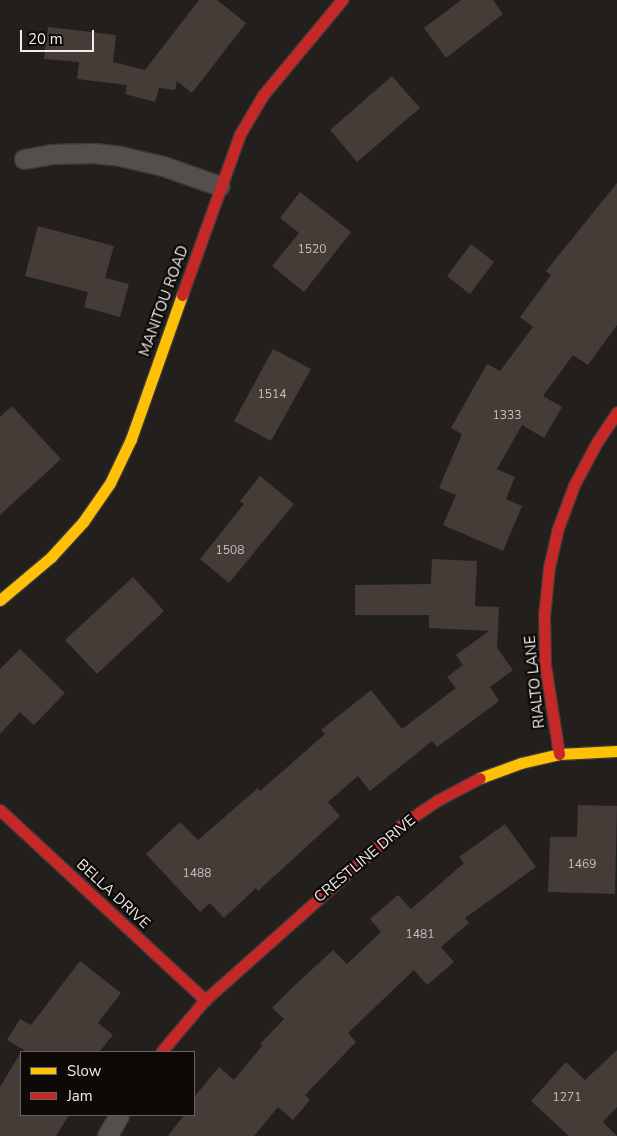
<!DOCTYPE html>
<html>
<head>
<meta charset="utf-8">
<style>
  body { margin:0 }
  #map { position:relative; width:617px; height:1136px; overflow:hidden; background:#231f1d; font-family:"Nunito Sans",sans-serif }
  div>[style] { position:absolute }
  .building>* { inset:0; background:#453b37 }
  .roads { filter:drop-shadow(1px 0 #3d3a39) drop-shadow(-1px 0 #3d3a39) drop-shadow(0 1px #3d3a39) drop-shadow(0 -1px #3d3a39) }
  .street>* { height:19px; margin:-9.5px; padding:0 9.5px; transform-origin:9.5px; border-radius:9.5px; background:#524f4d }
  .slow>* { height:11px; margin:-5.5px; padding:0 5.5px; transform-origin:5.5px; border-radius:5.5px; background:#ffc107 }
  .jam>* { height:11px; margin:-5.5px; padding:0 5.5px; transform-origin:5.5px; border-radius:5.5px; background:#c62828 }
  span { translate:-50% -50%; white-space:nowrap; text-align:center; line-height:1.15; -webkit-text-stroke:4.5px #0c0907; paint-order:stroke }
  .number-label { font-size:12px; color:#c6c0bd }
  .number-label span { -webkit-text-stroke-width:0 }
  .street-label { font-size:15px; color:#f1ecea }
  .legend { position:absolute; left:20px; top:1051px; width:175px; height:65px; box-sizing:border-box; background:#0c0907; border:1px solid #686462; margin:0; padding:6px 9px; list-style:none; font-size:15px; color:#f1ecea }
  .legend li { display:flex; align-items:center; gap:10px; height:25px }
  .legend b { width:25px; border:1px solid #686462 }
  .scale { position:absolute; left:20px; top:30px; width:74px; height:22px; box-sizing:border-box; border:2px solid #f1ecea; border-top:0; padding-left:6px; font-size:15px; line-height:18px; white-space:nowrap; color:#f1ecea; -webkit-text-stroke:4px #0c0907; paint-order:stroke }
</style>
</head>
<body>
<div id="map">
  <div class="building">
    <i style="clip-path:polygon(199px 0,217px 0,246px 23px,192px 93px,177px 81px,175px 90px,159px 88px,155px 102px,125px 94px,127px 85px,77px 79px,79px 62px,44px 59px,48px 27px,116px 35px,113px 62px,145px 70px)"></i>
    <i style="clip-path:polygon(461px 0,493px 0,503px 14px,446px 58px,424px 28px)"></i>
    <i style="clip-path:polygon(392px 76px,420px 108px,357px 162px,330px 130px)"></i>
    <i style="clip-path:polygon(617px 183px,617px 325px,588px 365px,573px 355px,543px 396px,562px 407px,544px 438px,522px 425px,497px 469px,515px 477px,506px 499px,522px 506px,503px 551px,443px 525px,456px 495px,439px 488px,462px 434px,451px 428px,487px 364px,500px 371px,533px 327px,520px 317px,551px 275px,546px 271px)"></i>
    <i style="clip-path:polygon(300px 192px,351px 232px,304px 292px,272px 266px,299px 233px,280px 218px)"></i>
    <i style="clip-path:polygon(38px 226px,114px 246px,105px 278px,129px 284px,120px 317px,84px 307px,88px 292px,25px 276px)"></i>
    <i style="clip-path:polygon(471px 244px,494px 262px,470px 294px,447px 276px)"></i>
    <i style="clip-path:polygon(273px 349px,311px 369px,271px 441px,234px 421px)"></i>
    <i style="clip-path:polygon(12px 406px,61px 459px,0 515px,0 417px)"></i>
    <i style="clip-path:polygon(260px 476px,294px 504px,229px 583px,200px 559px,244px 504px,240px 501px)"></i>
    <i style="clip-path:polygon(432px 559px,477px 561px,475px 606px,499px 607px,497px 648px,513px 670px,490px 687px,499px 701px,437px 747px,432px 741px,370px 791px,358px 776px,328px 802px,340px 816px,258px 891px,256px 888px,224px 918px,210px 903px,200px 912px,146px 854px,180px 822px,198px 840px,258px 788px,260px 791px,325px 734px,321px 730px,371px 690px,402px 729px,456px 688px,447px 677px,463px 665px,456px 655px,489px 631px,429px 628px,429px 615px,355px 615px,355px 585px,431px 584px)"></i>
    <i style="clip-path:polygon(133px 577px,164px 611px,97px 674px,65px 640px)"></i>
    <i style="clip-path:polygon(20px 649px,65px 693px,34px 725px,20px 712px,0 734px,0 669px)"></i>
    <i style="clip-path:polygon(578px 805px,617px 806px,615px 894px,548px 892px,550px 837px,577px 837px)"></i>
    <i style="clip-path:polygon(505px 824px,536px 867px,465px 918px,469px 923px,441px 947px,454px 962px,427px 985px,414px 970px,348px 1033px,356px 1042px,305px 1095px,310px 1100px,293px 1120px,278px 1107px,254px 1136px,168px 1136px,184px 1115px,194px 1115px,194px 1097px,219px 1067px,234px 1080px,262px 1046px,260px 1044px,284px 1019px,272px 1008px,296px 984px,333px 950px,347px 964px,381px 932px,370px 919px,398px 895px,411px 909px,464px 863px,459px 857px)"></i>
    <i style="clip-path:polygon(80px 961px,121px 993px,98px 1023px,113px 1035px,99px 1052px,27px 1052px,7px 1040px,20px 1019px,31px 1025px)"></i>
    <i style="clip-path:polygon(617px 1050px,617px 1107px,603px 1122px,617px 1136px,569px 1136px,531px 1101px,566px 1062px,585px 1080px)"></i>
    <i style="clip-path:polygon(21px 1052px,21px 1115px,69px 1115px,56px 1136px,0 1136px,0 1087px)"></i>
  </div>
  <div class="roads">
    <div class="street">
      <i style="left:24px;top:159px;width:27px;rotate:-10deg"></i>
      <i style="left:51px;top:154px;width:42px;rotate:-1.4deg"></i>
      <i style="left:93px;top:153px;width:27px;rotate:6deg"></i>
      <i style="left:120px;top:156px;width:44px;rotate:13.1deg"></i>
      <i style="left:163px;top:166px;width:60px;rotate:19.3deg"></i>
      <i style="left:107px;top:1136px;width:24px;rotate:-60deg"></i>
    </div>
    <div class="slow">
      <i style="left:0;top:600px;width:67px;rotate:-40.1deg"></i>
      <i style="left:51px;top:557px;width:47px;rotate:-47.6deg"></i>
      <i style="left:83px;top:522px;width:47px;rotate:-55.3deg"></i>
      <i style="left:110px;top:483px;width:49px;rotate:-64.5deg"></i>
      <i style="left:131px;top:439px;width:153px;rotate:-70.5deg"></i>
      <i style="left:480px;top:778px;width:44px;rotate:-20.1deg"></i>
      <i style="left:521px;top:763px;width:39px;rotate:-13deg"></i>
      <i style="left:559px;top:754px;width:58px;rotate:-3deg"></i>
    </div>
    <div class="jam">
      <i style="left:182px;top:295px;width:171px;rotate:-70.2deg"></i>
      <i style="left:240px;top:134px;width:45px;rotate:-59.5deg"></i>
      <i style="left:263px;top:95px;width:124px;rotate:-50.3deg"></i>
      <i style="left:559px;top:754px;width:90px;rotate:-98.9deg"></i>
      <i style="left:545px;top:665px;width:49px;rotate:-91.2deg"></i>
      <i style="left:544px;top:616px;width:49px;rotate:-84.2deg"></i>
      <i style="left:549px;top:567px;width:37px;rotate:-77deg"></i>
      <i style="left:557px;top:531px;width:49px;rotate:-69.7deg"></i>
      <i style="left:574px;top:485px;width:49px;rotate:-61.9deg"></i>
      <i style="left:597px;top:442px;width:36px;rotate:-56deg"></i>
      <i style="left:0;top:810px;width:280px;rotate:42.8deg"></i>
      <i style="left:161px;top:1052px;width:68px;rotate:-49.8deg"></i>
      <i style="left:205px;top:1000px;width:266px;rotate:-41.7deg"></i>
      <i style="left:404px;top:823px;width:41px;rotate:-34.1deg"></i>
      <i style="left:438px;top:800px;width:47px;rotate:-27.6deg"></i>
    </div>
  </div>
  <div class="number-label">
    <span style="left:312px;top:250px">1520</span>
    <span style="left:272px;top:395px">1514</span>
    <span style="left:507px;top:416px">1333</span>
    <span style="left:230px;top:551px">1508</span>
    <span style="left:582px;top:865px">1469</span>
    <span style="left:197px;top:874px">1488</span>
    <span style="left:420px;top:935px">1481</span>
    <span style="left:567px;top:1098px">1271</span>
  </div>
  <div class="street-label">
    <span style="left:164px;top:301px;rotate:-70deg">MANITOU ROAD</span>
    <span style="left:535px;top:682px;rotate:-96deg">RIALTO LANE</span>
    <span style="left:365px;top:859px;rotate:-40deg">CRESTLINE DRIVE</span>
    <span style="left:113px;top:894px;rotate:43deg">BELLA DRIVE</span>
  </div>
  <ul class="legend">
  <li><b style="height:6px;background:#ffc107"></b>Slow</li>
  <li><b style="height:6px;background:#c62828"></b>Jam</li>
  </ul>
  <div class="scale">20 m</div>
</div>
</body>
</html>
